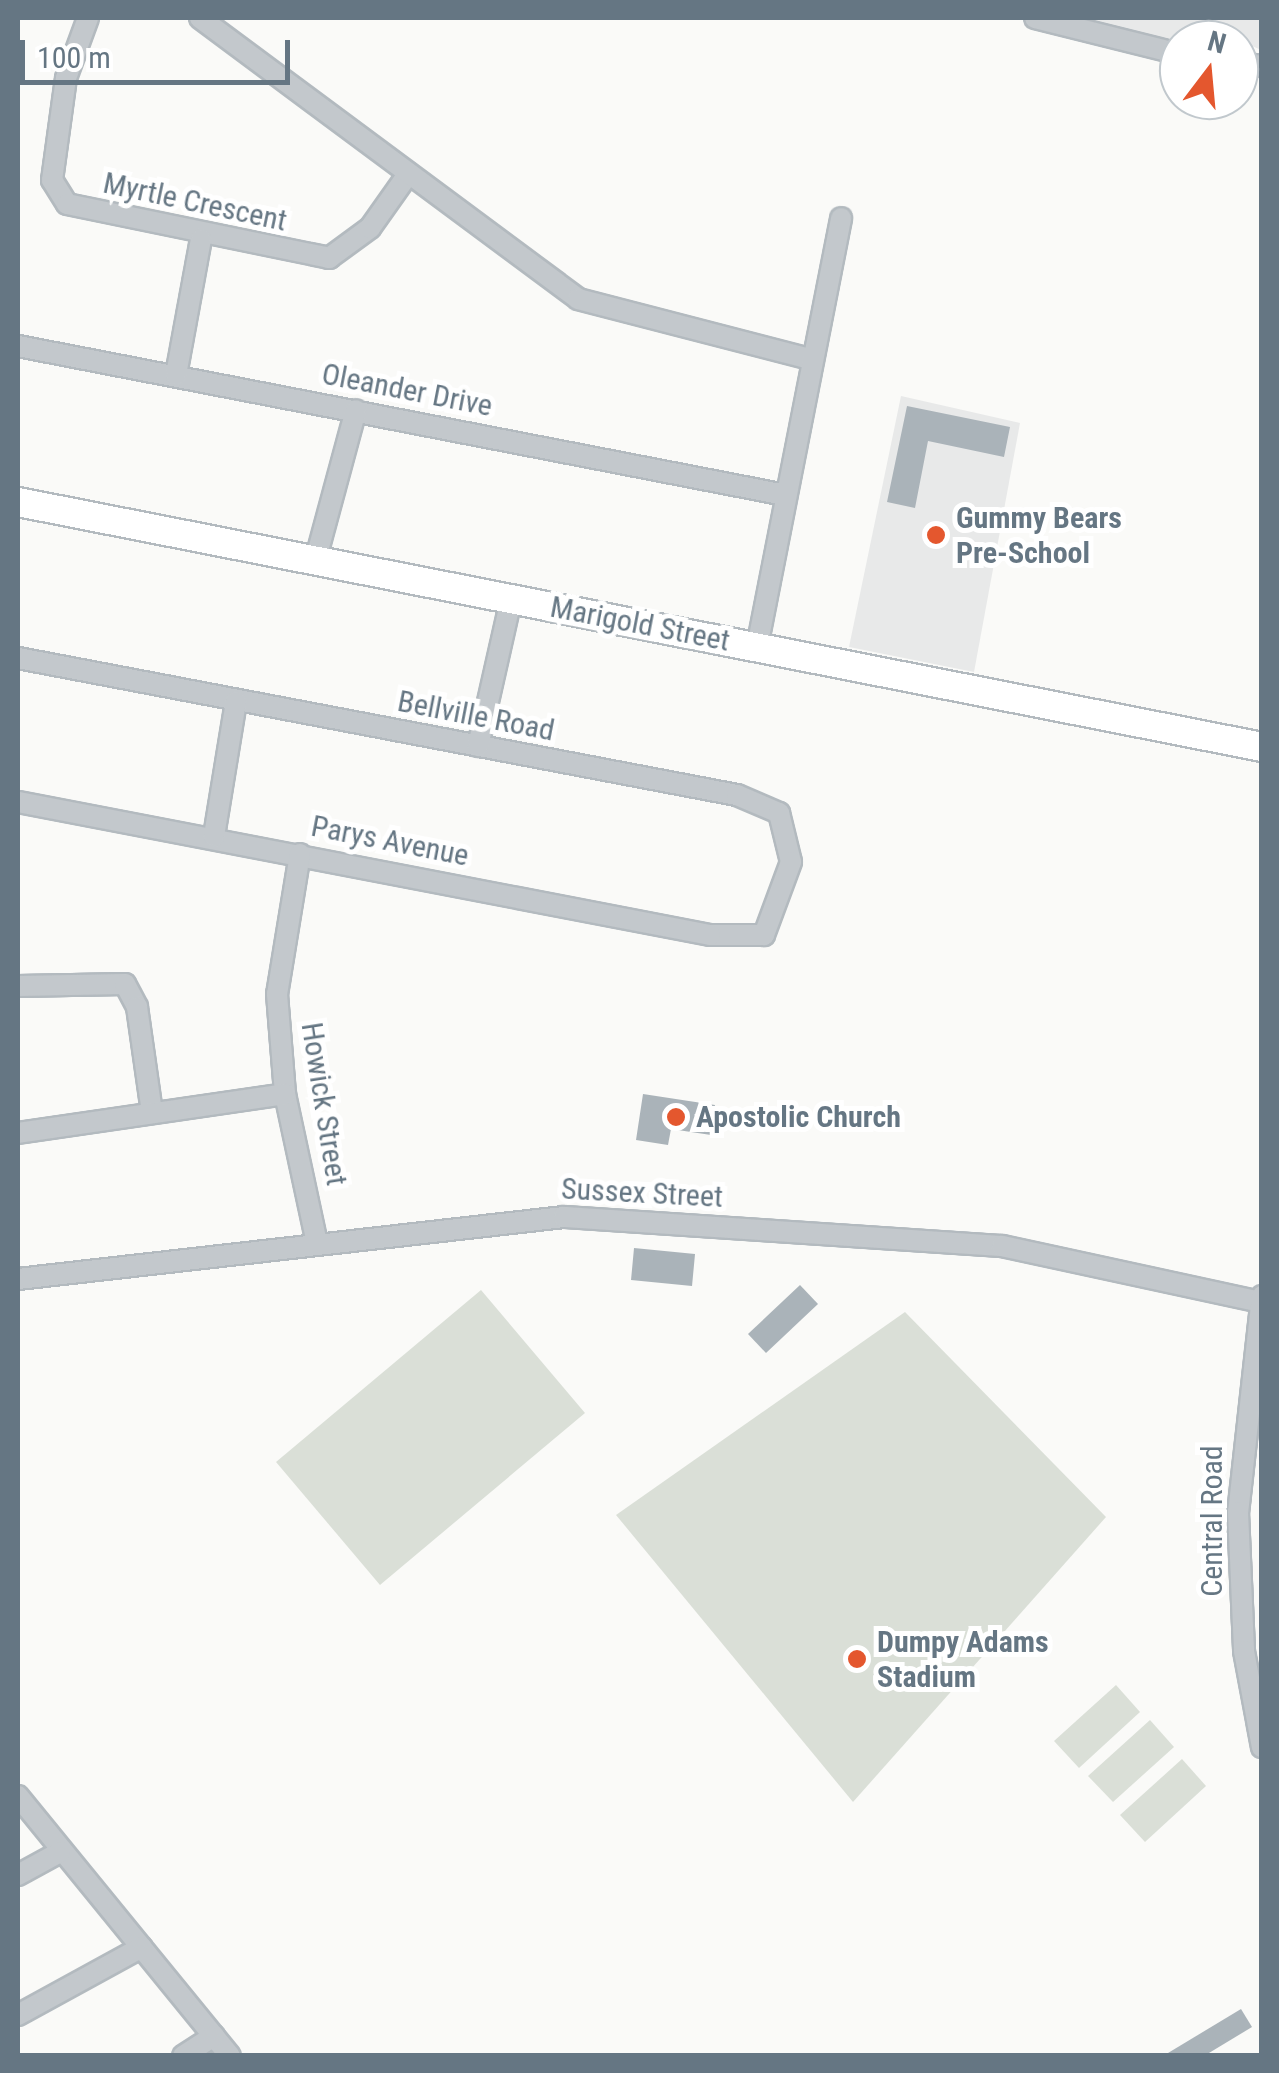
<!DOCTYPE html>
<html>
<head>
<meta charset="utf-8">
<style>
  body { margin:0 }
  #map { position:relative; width:1279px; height:2073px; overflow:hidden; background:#fafaf8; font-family:"Roboto Condensed",sans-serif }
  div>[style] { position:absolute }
  .built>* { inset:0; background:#e8e9e9 }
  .green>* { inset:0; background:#dadfd7 }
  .building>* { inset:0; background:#aab3b9 }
  .roads { filter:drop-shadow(2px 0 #b3babf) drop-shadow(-2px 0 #b3babf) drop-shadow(0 2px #b3babf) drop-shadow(0 -2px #b3babf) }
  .street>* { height:20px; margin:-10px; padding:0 10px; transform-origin:10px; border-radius:10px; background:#c3c8cc }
  .secondary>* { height:28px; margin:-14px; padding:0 14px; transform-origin:14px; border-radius:14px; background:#fff }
  .dots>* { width:28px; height:28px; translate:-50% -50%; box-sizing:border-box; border:5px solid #fff; border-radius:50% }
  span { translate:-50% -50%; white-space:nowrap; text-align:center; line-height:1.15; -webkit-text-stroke:10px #fff; paint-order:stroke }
  .street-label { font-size:30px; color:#657683 }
  .poi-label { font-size:30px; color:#657683; font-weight:700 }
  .left { translate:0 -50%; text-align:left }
  .frame { position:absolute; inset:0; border:20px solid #657683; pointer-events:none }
  .north { position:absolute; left:1159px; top:20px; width:100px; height:100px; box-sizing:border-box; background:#fff; border:2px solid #c1c8cd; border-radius:50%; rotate:16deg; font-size:28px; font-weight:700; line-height:40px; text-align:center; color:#657683 }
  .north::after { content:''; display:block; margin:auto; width:35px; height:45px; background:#e4572e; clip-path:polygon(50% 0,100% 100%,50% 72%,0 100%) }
  .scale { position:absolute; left:20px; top:40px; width:270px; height:45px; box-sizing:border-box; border:5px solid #657683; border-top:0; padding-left:12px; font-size:30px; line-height:35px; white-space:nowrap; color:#657683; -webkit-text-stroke:8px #fff; paint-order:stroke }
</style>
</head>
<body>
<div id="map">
  <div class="built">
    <i style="clip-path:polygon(1052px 18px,1261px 18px,1261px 50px,1239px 40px,1179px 40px)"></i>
    <i style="clip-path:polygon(901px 396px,1020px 423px,974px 672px,849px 647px)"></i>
  </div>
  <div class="green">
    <i style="clip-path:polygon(481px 1290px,585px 1413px,380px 1585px,276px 1462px)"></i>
    <i style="clip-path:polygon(905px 1312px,1106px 1517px,853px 1802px,616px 1515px)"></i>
    <i style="clip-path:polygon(1116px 1685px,1140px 1712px,1079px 1768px,1054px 1741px)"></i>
    <i style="clip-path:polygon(1150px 1720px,1174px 1747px,1113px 1802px,1088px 1776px)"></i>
    <i style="clip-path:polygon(1182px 1759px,1206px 1786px,1145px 1842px,1120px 1815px)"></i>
  </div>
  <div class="building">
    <i style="clip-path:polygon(907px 406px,1010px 427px,1004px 457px,928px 441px,915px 508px,887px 502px)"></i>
    <i style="clip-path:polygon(643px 1094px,715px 1105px,711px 1135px,671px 1129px,668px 1145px,636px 1140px)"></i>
    <i style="clip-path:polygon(634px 1248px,695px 1254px,692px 1286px,631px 1280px)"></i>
    <i style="clip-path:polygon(800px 1285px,818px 1304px,766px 1353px,748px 1334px)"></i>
    <i style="clip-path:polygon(1241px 2009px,1252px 2027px,1204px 2056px,1163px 2056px)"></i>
  </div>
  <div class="roads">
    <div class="street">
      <i style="left:88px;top:18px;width:64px;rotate:110.1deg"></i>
      <i style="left:66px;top:78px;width:103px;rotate:97.8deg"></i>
      <i style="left:52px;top:180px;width:28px;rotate:58deg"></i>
      <i style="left:67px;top:204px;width:268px;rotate:11.6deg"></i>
      <i style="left:329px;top:258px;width:51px;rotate:-36.2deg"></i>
      <i style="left:370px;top:228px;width:67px;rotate:-54.7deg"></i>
      <i style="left:200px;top:18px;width:471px;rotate:36.6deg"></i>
      <i style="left:578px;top:299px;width:240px;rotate:14.5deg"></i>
      <i style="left:1035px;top:18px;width:148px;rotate:14deg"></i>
      <i style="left:1239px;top:63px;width:23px;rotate:7deg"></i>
      <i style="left:18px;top:346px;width:781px;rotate:10.99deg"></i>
      <i style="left:176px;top:375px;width:138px;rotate:-79.6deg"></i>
      <i style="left:316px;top:558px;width:153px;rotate:-74.9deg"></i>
      <i style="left:757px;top:647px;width:437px;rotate:-78.9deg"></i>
      <i style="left:18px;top:658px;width:732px;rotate:10.79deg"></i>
      <i style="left:737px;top:795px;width:46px;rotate:23.2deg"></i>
      <i style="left:779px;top:813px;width:50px;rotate:76.2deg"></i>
      <i style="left:791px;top:862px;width:78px;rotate:110.3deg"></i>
      <i style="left:764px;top:935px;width:54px;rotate:180deg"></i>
      <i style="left:710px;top:935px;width:705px;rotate:-169.12deg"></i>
      <i style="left:478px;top:746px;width:151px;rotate:-77.3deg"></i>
      <i style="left:214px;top:836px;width:136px;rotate:-80.7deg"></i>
      <i style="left:300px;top:854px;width:142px;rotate:99.3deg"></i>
      <i style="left:277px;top:994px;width:100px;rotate:85.4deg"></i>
      <i style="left:285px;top:1094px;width:152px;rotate:77.9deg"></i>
      <i style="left:18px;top:986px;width:107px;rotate:-1.1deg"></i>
      <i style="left:125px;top:984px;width:26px;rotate:62deg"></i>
      <i style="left:137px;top:1007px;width:107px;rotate:81.9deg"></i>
      <i style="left:18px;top:1133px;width:270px;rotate:-8.3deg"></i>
      <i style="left:18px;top:1279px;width:550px;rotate:-6.48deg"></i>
      <i style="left:564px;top:1217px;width:439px;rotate:3.8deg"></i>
      <i style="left:1002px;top:1246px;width:264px;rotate:12.2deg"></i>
      <i style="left:1262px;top:1296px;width:217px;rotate:96.3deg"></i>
      <i style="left:1238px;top:1512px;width:139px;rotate:87.5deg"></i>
      <i style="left:1244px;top:1651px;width:98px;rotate:79.4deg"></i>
      <i style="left:18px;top:1796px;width:335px;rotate:50.8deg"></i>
      <i style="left:18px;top:1875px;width:48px;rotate:-28.7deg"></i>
      <i style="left:18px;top:2015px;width:141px;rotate:-28.7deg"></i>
      <i style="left:183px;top:2056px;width:37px;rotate:-33deg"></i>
    </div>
    <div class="secondary">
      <i style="left:18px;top:502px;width:1268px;rotate:11.14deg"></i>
    </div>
  </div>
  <div class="dots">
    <i style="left:936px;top:535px;background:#e4572e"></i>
    <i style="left:676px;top:1117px;background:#e4572e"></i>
    <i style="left:857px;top:1659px;background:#e4572e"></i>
  </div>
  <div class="street-label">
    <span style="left:195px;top:202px;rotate:12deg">Myrtle Crescent</span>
    <span style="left:407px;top:390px;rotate:11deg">Oleander Drive</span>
    <span style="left:640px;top:624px;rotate:11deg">Marigold Street</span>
    <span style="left:476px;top:716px;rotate:11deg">Bellville Road</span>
    <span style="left:390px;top:841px;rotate:11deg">Parys Avenue</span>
    <span style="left:324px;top:1104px;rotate:81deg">Howick Street</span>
    <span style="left:642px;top:1193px;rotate:3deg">Sussex Street</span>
    <span style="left:1212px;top:1521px;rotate:-90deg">Central Road</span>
  </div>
  <div class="poi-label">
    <span class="left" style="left:956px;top:535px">Gummy Bears<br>Pre-School</span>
    <span class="left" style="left:696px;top:1117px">Apostolic Church</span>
    <span class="left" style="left:877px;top:1659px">Dumpy Adams<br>Stadium</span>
  </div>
  <div class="frame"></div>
  <div class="north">N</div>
  <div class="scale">100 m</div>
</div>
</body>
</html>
